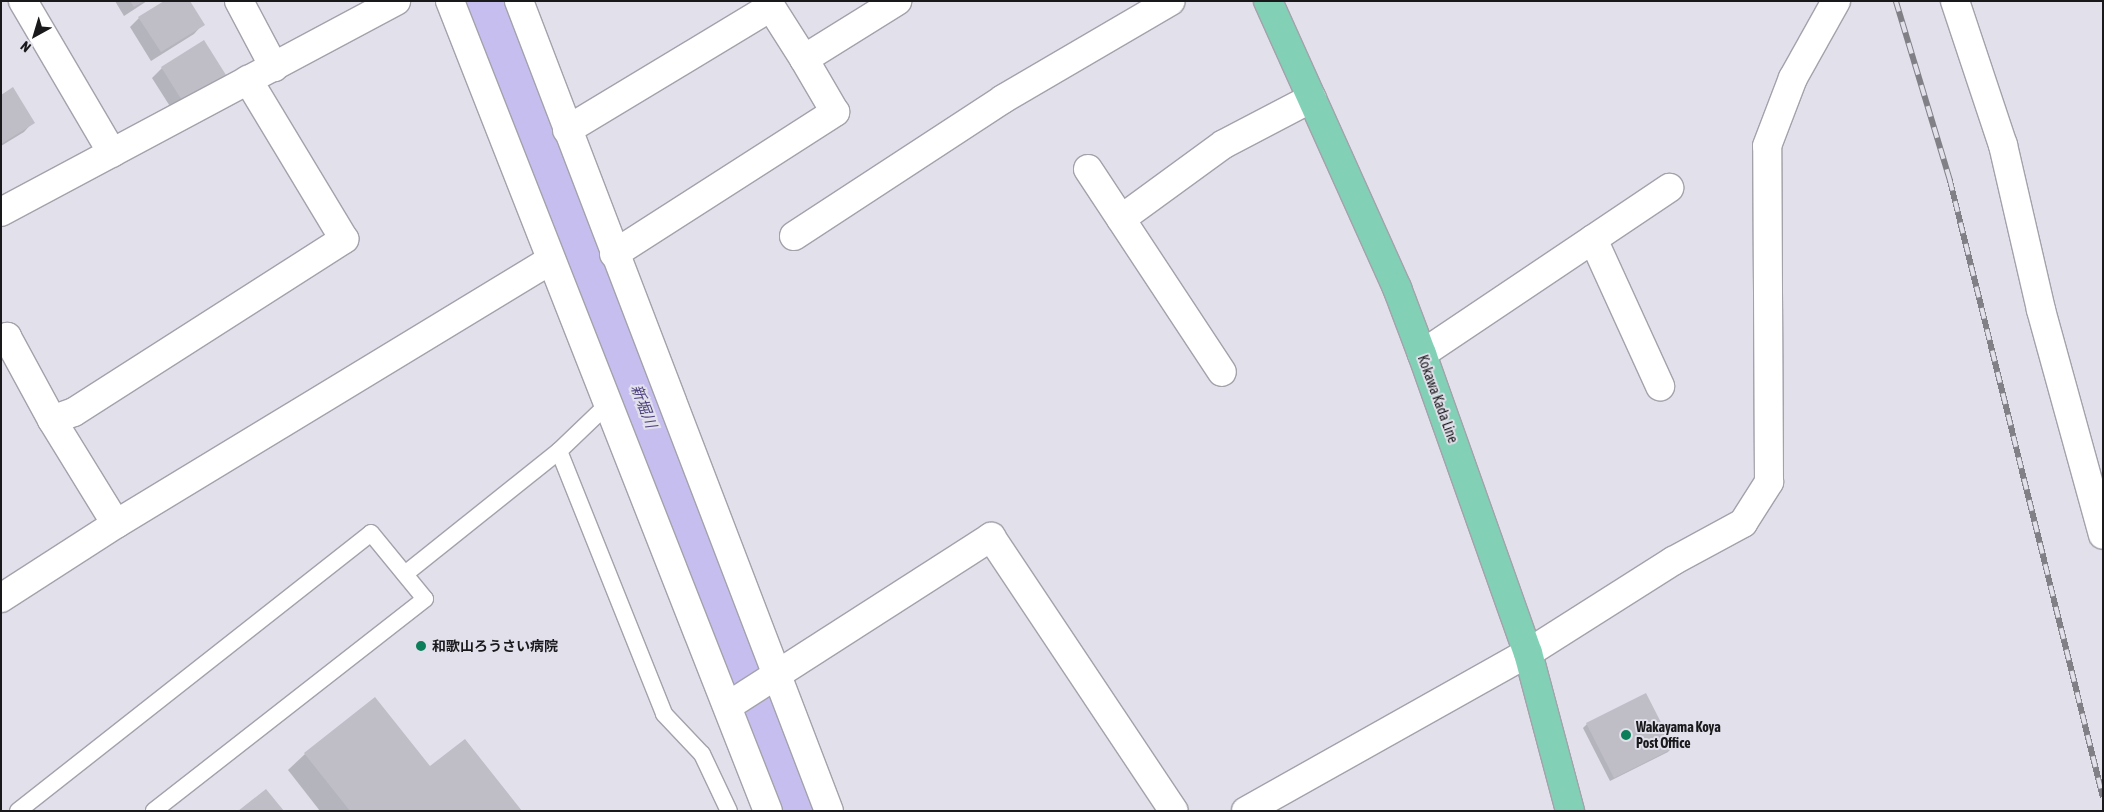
<!DOCTYPE html>
<html>
<head>
<meta charset="utf-8">
<style>
  body { margin:0 }
  #map { position:relative; width:2104px; height:812px; overflow:hidden; background:#e2e1eb; font-family:"Asap Condensed","Noto Sans JP",sans-serif }
  div>[style] { position:absolute }
  .shadow>* { inset:0; background:#0003 }
  .river>* { height:62px; margin:-31px; padding:0 31px; transform-origin:31px; border-radius:31px; background:#c5beef }
  .building>* { inset:0; background:#bfbec7 }
  .roads { filter:drop-shadow(1px 0 #a3a2ab) drop-shadow(-1px 0 #a3a2ab) drop-shadow(0 1px #a3a2ab) drop-shadow(0 -1px #a3a2ab) }
  .lane>* { height:16px; margin:-8px; padding:0 8px; transform-origin:8px; border-radius:8px; background:#fff }
  .street>* { height:28px; margin:-14px; padding:0 14px; transform-origin:14px; border-radius:14px; background:#fff }
  .primary>* { height:28px; margin:-14px; padding:0 14px; transform-origin:14px; border-radius:14px; background:#82d0b5 }
  .rail>* { height:5.5px; margin-top:-2.75px; transform-origin:0; background:repeating-linear-gradient(90deg,#e2e1eb 0 11px,#808086 0 22px); box-sizing:border-box; border-block:1px solid #808086 }
  .dots>* { width:14px; height:14px; translate:-50% -50%; box-sizing:border-box; border:2px solid #e2e1eb; border-radius:50% }
  span { translate:-50% -50%; white-space:nowrap; text-align:center; line-height:1.15; -webkit-text-stroke:4px #e2e1eb; paint-order:stroke }
  .street-label { font-size:14px; color:#19191c }
  .poi-label { font-size:14px; color:#19191c; font-weight:700 }
  .left { translate:0 -50%; text-align:left }
  .water-label { font-size:15px; color:#4f427f; font-style:italic }
  .frame { position:absolute; inset:0; border:2px solid #19191c; pointer-events:none }
  .north { position:absolute; left:10px; top:10px; width:50px; height:50px; -webkit-text-stroke:4px #e2e1eb; paint-order:stroke; rotate:219deg; font-size:14px; font-weight:700; line-height:20px; text-align:center; color:#19191c }
  .north::after { content:''; display:block; margin:auto; width:18px; height:22px; background:#19191c; clip-path:polygon(50% 0,100% 100%,50% 72%,0 100%) }
</style>
</head>
<body>
<div id="map">
  <div class="shadow">
    <i style="clip-path:polygon(115px 1px,147px 1px,124px 16px)"></i>
    <i style="clip-path:polygon(139px 18px,203px 24px,194px 34px,151px 61px,130px 27px)"></i>
    <i style="clip-path:polygon(204px 42px,225px 75px,216px 84px,173px 111px,152px 78px,162px 68px)"></i>
    <i style="clip-path:polygon(1px 96px,33px 122px,24px 132px,1px 146px)"></i>
    <i style="clip-path:polygon(1587px 724px,1672px 747px,1668px 752px,1610px 781px,1583px 728px)"></i>
    <i style="clip-path:polygon(305px 754px,430px 768px,520px 811px,320px 811px,288px 770px)"></i>
  </div>
  <div class="river">
    <i style="left:487px;top:1px;width:869px;rotate:68.75deg"></i>
  </div>
  <div class="building">
    <i style="clip-path:polygon(130px 1px,144px 1px,134px 7px)"></i>
    <i style="clip-path:polygon(164px 1px,190px 1px,205px 25px,161px 52px,138px 17px)"></i>
    <i style="clip-path:polygon(204px 40px,226px 75px,183px 102px,161px 67px)"></i>
    <i style="clip-path:polygon(13px 87px,35px 123px,1px 144px,1px 95px)"></i>
    <i style="clip-path:polygon(1646px 693px,1674px 748px,1614px 778px,1586px 723px)"></i>
    <i style="clip-path:polygon(375px 697px,430px 766px,465px 739px,522px 811px,350px 811px,304px 753px)"></i>
    <i style="clip-path:polygon(266px 789px,284px 811px,238px 811px)"></i>
  </div>
  <div class="roads">
    <div class="lane">
      <i style="left:608px;top:404px;width:68px;rotate:136.2deg"></i>
      <i style="left:559px;top:451px;width:283px;rotate:68.2deg"></i>
      <i style="left:664px;top:714px;width:55px;rotate:46.5deg"></i>
      <i style="left:702px;top:754px;width:63px;rotate:64.7deg"></i>
      <i style="left:405px;top:574px;width:197px;rotate:-38.6deg"></i>
      <i style="left:18px;top:811px;width:449px;rotate:-38.2deg"></i>
      <i style="left:371px;top:533px;width:85px;rotate:50.7deg"></i>
      <i style="left:425px;top:599px;width:344px;rotate:142deg"></i>
    </div>
    <div class="street">
      <i style="left:23px;top:1px;width:176px;rotate:59.6deg"></i>
      <i style="left:239px;top:1px;width:75px;rotate:62.1deg"></i>
      <i style="left:450px;top:1px;width:870px;rotate:68.57deg"></i>
      <i style="left:519px;top:1px;width:867px;rotate:69.06deg"></i>
      <i style="left:1955px;top:1px;width:152px;rotate:71.6deg"></i>
      <i style="left:2003px;top:145px;width:169px;rotate:77deg"></i>
      <i style="left:2041px;top:310px;width:233px;rotate:74.6deg"></i>
      <i style="left:567px;top:130px;width:238px;rotate:-31.1deg"></i>
      <i style="left:771px;top:7px;width:62px;rotate:57.6deg"></i>
      <i style="left:1088px;top:169px;width:243px;rotate:56.6deg"></i>
      <i style="left:1px;top:212px;width:448px;rotate:-28.1deg"></i>
      <i style="left:1121px;top:219px;width:127px;rotate:-36.1deg"></i>
      <i style="left:1224px;top:144px;width:99px;rotate:-27.6deg"></i>
      <i style="left:794px;top:236px;width:250px;rotate:-33.2deg"></i>
      <i style="left:1003px;top:99px;width:194px;rotate:-30.3deg"></i>
      <i style="left:1593px;top:239px;width:162px;rotate:65.5deg"></i>
      <i style="left:614px;top:254px;width:263px;rotate:-32.7deg"></i>
      <i style="left:835px;top:112px;width:61px;rotate:-120.3deg"></i>
      <i style="left:804px;top:59px;width:110px;rotate:-31.9deg"></i>
      <i style="left:1px;top:340px;width:7px;rotate:-27deg"></i>
      <i style="left:7px;top:337px;width:94px;rotate:61.5deg"></i>
      <i style="left:52px;top:420px;width:23px;rotate:-20deg"></i>
      <i style="left:74px;top:412px;width:321px;rotate:-32.6deg"></i>
      <i style="left:344px;top:239px;width:186px;rotate:-121.1deg"></i>
      <i style="left:1422px;top:354px;width:298px;rotate:-33.9deg"></i>
      <i style="left:52px;top:420px;width:122px;rotate:58.4deg"></i>
      <i style="left:116px;top:524px;width:509px;rotate:-31.25deg"></i>
      <i style="left:1px;top:598px;width:137px;rotate:-32.8deg"></i>
      <i style="left:728px;top:706px;width:313px;rotate:-32.7deg"></i>
      <i style="left:991px;top:537px;width:329px;rotate:56.3deg"></i>
      <i style="left:1246px;top:811px;width:323px;rotate:-29.3deg"></i>
      <i style="left:1528px;top:653px;width:172px;rotate:-32.4deg"></i>
      <i style="left:1673px;top:561px;width:80px;rotate:-28.5deg"></i>
      <i style="left:1743px;top:523px;width:49px;rotate:-57.6deg"></i>
      <i style="left:1769px;top:482px;width:336px;rotate:-90.3deg"></i>
      <i style="left:1767px;top:146px;width:73px;rotate:-69.1deg"></i>
      <i style="left:1793px;top:78px;width:88px;rotate:-60.8deg"></i>
    </div>
    <div class="primary">
      <i style="left:1268px;top:1px;width:315px;rotate:65.8deg"></i>
      <i style="left:1397px;top:288px;width:71px;rotate:69.3deg"></i>
      <i style="left:1422px;top:354px;width:317px;rotate:70.5deg"></i>
      <i style="left:1528px;top:653px;width:163px;rotate:75.1deg"></i>
    </div>
  </div>
  <div class="rail">
    <i style="left:1896px;top:1px;width:187px;rotate:73.2deg"></i>
    <i style="left:1950px;top:180px;width:636px;rotate:76.07deg"></i>
  </div>
  <div class="dots">
    <i style="left:421px;top:646px;background:#0c7e5a"></i>
    <i style="left:1626px;top:735px;background:#0c7e5a"></i>
  </div>
  <div class="street-label">
    <span style="left:1438px;top:399px;rotate:70deg">Kokawa Kada Line</span>
  </div>
  <div class="poi-label">
    <span class="left" style="left:432px;top:646px">和歌山ろうさい病院</span>
    <span class="left" style="left:1636px;top:735px">Wakayama Koya<br>Post Office</span>
  </div>
  <div class="water-label">
    <span style="left:644px;top:406px;rotate:69deg">新堀川</span>
  </div>
  <div class="frame"></div>
  <div class="north">N</div>
</div>
</body>
</html>
